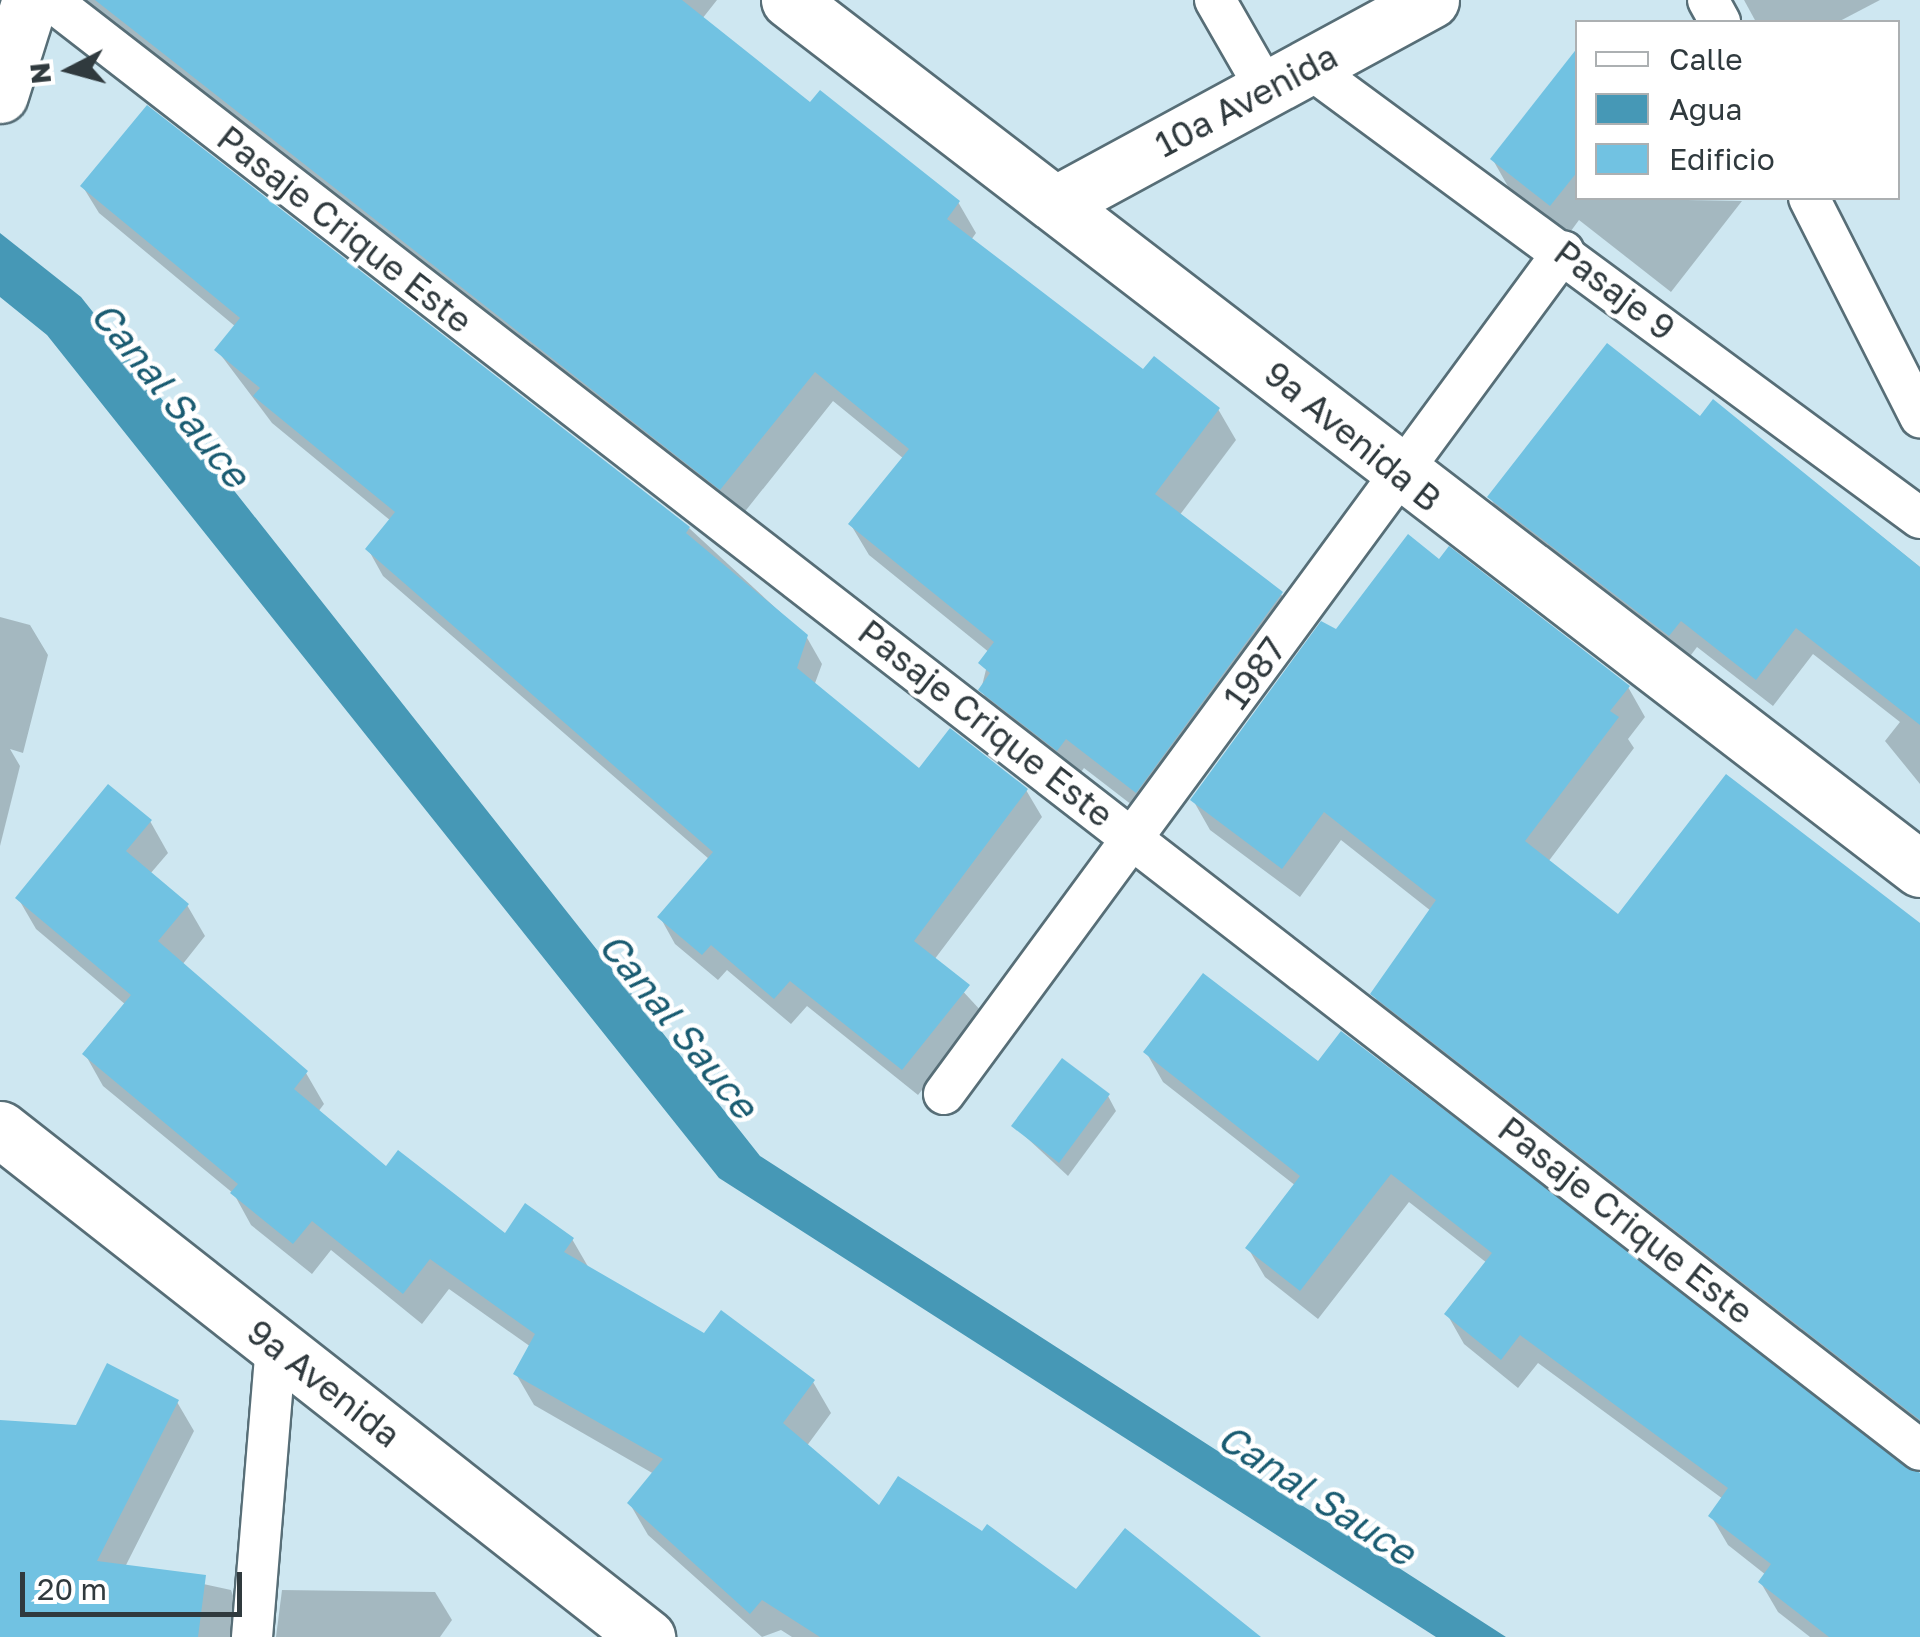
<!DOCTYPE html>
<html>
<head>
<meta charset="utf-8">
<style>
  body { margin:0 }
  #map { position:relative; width:1920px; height:1637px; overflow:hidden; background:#cee7f1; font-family:"Golos Text",sans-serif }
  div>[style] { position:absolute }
  .water>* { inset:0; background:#4698b6 }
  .shadow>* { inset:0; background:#0003 }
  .building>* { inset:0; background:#71c2e2 }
  .roads { filter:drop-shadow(2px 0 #576e77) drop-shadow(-2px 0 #576e77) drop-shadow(0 2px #576e77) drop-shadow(0 -2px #576e77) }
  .service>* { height:40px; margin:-20px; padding:0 20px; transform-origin:20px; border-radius:20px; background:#fff }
  .minor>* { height:55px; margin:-27.5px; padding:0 27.5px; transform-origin:27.5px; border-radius:27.5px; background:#fff }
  span { translate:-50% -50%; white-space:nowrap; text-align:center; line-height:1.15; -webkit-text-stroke:9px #fff; paint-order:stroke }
  .street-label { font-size:35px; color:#303a3e }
  .water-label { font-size:38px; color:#195b71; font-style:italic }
  .legend { position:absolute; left:1575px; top:20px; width:325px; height:180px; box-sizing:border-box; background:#fff; border:2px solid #acb0b2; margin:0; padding:12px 18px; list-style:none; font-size:30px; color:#303a3e }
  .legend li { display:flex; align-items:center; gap:20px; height:50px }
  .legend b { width:50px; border:2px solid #acb0b2 }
  .north { position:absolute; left:20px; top:20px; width:100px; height:100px; -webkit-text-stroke:8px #fff; paint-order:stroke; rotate:264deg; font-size:28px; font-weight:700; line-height:40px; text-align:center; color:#303a3e }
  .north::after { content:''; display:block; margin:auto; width:35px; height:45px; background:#303a3e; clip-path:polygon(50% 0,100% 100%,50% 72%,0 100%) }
  .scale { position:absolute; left:20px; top:1572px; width:222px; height:45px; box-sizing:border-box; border:5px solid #303a3e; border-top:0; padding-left:12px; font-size:30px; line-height:35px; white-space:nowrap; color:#303a3e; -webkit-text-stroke:8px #fff; paint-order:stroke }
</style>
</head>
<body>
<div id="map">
  <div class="water">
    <i style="clip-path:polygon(0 233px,81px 297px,760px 1156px,1506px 1637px,1436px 1637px,719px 1178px,47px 335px,0 297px)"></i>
  </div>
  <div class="shadow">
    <i style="clip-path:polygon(75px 0,717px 0,702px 19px,810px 106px,958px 202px,976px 233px,971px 240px,1144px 373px,1218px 409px,1236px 440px,1179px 516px,1281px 594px,1299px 625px,1154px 822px,1084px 768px,1075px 780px,999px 720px,981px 690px,990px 653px,869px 555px,851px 525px,904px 459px,833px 401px,739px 519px)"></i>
    <i style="clip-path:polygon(1744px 0,1880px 0,1838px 22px,1756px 22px)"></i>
    <i style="clip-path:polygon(1578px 99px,1578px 198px,1742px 201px,1671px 292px,1579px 220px,1568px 235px,1510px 190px,1493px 160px)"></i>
    <i style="clip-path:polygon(83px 187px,689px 528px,806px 636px,822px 664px,814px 686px,920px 771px,1026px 790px,1042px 817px,934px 960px,983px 1013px,918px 1095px,807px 1006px,791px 1024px,727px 970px,718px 980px,675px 944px,660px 917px,709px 859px,383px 576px,368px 549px,391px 521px,272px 423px,217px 350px,236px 327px,99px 213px)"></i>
    <i style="clip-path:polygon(1713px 402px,1920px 567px,1920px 784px,1885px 741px,1900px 722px,1813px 654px,1773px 706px,1697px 647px,1685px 663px,1506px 525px,1490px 497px,1700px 419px)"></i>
    <i style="clip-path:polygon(1440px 562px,1628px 687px,1645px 717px,1628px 739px,1634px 748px,1548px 862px,1619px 918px,1920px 932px,1920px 1434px,1390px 1023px,1373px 994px,1431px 911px,1341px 840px,1300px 897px,1210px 830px,1193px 800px,1337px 632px)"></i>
    <i style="clip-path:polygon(0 617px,30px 625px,48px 655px,23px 753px,10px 749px,20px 766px,0 846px)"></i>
    <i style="clip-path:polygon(150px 821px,168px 853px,150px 874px,187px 905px,205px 936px,182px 965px,306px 1073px,324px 1104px,318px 1112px,386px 1170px,505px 1236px,572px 1239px,590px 1270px,705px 1336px,813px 1382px,831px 1413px,806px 1447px,879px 1509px,1076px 1592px,1257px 1637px,792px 1637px,781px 1630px,762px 1637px,648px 1535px,630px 1504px,654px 1474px,534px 1405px,516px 1374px,531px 1347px,449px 1289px,422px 1324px,331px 1250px,312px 1274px,251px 1225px,234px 1194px,103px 1086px,85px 1054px,126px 1005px,36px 929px,18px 898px)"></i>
    <i style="clip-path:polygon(1146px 1052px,1318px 1064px,1920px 1474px,1920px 1637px,1810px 1637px,1778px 1612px,1761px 1583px,1766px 1575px,1728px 1545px,1711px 1516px,1723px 1499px,1538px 1363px,1518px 1388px,1464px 1344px,1447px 1314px,1487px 1263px,1409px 1202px,1318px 1319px,1265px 1277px,1248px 1248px,1296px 1186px,1163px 1082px)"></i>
    <i style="clip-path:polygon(1108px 1096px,1116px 1111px,1068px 1176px,1014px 1126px)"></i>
    <i style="clip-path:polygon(177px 1402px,194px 1431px,125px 1567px,231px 1590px,247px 1637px,0 1637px,0 1423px,78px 1428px)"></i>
    <i style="clip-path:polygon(282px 1590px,435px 1592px,452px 1620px,440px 1637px,276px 1637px)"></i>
  </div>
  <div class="building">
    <i style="clip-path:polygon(95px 0,682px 0,810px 102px,820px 90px,960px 201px,947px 219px,1143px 369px,1154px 356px,1220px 408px,1155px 494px,1283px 592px,1136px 793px,1066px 739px,1057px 751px,978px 690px,990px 673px,978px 663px,994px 642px,848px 524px,909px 449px,815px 372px,720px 490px)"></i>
    <i style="clip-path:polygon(1578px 47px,1578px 171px,1550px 206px,1490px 159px)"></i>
    <i style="clip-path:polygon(147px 105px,690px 527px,686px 533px,808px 635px,797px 668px,919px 768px,950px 728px,1028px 789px,914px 941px,970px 985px,902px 1070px,790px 981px,774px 999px,711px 945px,702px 955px,657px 917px,713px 852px,365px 549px,395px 512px,253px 396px,260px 388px,214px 350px,240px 318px,80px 186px)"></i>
    <i style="clip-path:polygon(1607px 343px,1700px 416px,1713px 399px,1920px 567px,1920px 725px,1796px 628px,1756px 680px,1681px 621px,1669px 636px,1487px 497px)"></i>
    <i style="clip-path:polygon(1408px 534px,1439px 559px,1449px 546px,1630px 686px,1610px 711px,1619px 717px,1525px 841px,1618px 914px,1726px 774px,1920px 923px,1920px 1420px,1370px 994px,1436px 900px,1324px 812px,1282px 869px,1190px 800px,1321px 621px,1336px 629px)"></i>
    <i style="clip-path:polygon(108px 784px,152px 820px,126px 851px,189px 904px,158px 941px,308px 1071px,294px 1089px,386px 1166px,398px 1150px,505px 1233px,525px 1203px,574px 1238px,564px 1252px,704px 1333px,721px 1310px,815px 1380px,783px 1423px,879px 1505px,898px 1476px,982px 1531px,987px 1524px,1076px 1589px,1125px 1528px,1261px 1637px,820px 1637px,762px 1600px,750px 1614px,627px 1503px,663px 1459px,513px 1374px,535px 1334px,430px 1259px,403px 1294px,312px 1221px,293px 1244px,230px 1193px,238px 1184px,82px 1054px,131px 995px,15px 898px)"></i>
    <i style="clip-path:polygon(1203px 973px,1318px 1061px,1341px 1031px,1920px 1473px,1920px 1637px,1829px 1637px,1758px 1582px,1771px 1564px,1708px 1516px,1728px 1488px,1520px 1335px,1501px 1360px,1444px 1314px,1492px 1253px,1391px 1174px,1300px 1291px,1245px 1248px,1300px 1176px,1143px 1052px)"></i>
    <i style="clip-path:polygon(1062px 1058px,1110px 1094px,1059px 1163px,1011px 1126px)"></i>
    <i style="clip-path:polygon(107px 1363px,179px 1400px,97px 1561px,206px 1575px,198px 1637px,0 1637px,0 1420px,76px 1425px)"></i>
  </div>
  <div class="roads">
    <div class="service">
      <i style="left:50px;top:0;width:2366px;rotate:37.79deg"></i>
      <i style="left:1215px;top:0;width:103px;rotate:60.2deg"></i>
      <i style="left:1708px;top:0;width:25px;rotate:61deg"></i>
      <i style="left:1308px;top:67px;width:760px;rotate:36.39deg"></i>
      <i style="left:1809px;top:198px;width:246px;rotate:63.1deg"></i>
      <i style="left:944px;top:1094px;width:1046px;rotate:-53.67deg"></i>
      <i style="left:252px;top:1637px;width:292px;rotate:-85.3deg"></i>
    </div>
    <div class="minor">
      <i style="left:789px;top:0;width:1426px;rotate:37.54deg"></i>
      <i style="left:0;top:95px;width:100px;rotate:-72.5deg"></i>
      <i style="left:1061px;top:201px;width:421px;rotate:-28.5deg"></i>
      <i style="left:0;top:1129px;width:823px;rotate:38.14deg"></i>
    </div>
  </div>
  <div class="street-label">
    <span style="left:1246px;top:100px;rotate:-28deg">10a Avenida</span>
    <span style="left:345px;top:229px;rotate:38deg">Pasaje Crique Este</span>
    <span style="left:1615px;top:290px;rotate:37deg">Pasaje 9</span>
    <span style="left:1353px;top:436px;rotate:39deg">9a Avenida B</span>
    <span style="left:1254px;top:673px;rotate:-54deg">1987</span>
    <span style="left:986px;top:723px;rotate:38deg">Pasaje Crique Este</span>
    <span style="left:1626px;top:1220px;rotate:38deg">Pasaje Crique Este</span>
    <span style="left:324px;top:1383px;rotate:38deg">9a Avenida</span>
  </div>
  <div class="water-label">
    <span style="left:171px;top:394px;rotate:51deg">Canal Sauce</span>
    <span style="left:679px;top:1025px;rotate:51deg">Canal Sauce</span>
    <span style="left:1317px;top:1494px;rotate:33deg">Canal Sauce</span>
  </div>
  <ul class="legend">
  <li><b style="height:12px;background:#fff"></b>Calle</li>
  <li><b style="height:28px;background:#4698b6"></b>Agua</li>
  <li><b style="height:28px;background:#71c2e2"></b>Edificio</li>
  </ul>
  <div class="north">N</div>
  <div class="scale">20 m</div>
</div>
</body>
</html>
